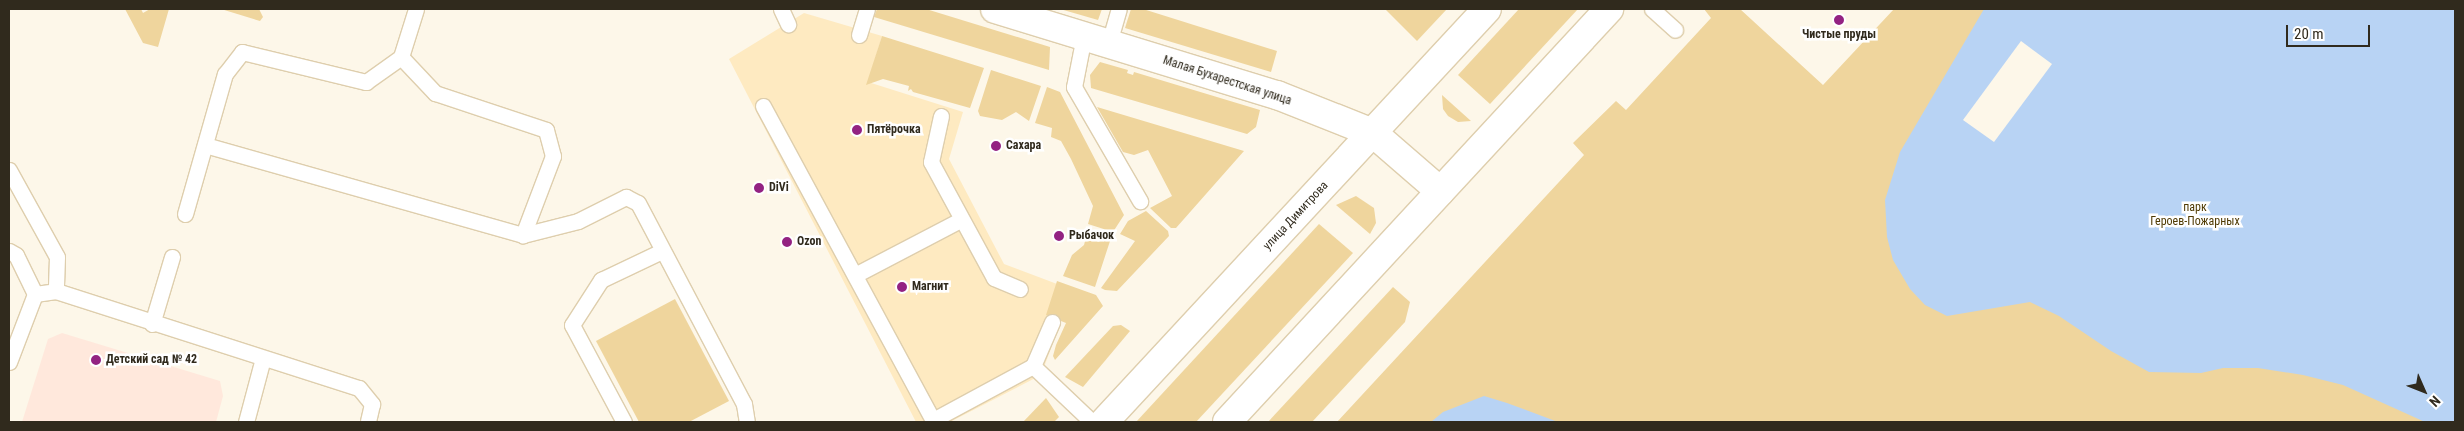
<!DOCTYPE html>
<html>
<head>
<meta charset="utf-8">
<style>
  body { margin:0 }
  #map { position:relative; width:2464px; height:431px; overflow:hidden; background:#fdf7e9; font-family:"Roboto Condensed",sans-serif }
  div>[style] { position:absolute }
  .built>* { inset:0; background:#feeac1 }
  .education>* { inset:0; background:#ffe8dc }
  .green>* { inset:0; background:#efd59d }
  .water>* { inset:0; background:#b8d3f4 }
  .pier>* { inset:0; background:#fdf7e9 }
  .roads { filter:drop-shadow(1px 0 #decead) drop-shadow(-1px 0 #decead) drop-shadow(0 1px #decead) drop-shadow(0 -1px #decead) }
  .lane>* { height:15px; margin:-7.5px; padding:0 7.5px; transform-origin:7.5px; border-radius:7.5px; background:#fff }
  .street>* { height:28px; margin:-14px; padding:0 14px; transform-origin:14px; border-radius:14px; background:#fff }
  .secondary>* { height:28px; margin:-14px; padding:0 14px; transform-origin:14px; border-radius:14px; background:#fff }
  .dots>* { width:14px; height:14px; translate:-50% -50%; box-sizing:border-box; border:2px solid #fff; border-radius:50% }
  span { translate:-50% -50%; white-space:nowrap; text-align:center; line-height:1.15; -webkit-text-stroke:5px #fff; paint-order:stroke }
  .poi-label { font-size:12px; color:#302a1d; font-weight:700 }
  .left { translate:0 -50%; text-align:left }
  .street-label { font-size:12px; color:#302a1d }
  .park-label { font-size:12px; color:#4f3a03 }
  .frame { position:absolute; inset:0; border:10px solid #302a1d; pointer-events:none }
  .north { position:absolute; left:2399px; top:366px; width:50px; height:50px; -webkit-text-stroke:4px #fff; paint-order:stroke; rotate:134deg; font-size:14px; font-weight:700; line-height:20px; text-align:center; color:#302a1d }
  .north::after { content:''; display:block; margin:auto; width:18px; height:22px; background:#302a1d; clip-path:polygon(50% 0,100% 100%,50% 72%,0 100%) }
  .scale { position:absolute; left:2286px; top:25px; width:84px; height:22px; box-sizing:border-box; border:2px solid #302a1d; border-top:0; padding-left:6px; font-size:15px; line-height:18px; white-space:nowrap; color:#302a1d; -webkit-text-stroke:4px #fff; paint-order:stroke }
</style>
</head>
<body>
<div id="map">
  <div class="built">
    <i style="clip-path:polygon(804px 13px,882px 36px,868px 82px,963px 112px,949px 159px,1004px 264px,1073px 290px,1041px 375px,950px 422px,916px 422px,729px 59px)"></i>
  </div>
  <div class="education">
    <i style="clip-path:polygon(62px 333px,220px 381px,223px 396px,216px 422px,22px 422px,48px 339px)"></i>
  </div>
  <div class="green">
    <i style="clip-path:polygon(125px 9px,141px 9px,143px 13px,150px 9px,169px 9px,158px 47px,143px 43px)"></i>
    <i style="clip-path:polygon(221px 9px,259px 9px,263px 17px,260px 21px)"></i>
    <i style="clip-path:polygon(877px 9px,926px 9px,1050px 47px,1049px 70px,874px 17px)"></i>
    <i style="clip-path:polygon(1060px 9px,1102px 9px,1098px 20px)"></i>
    <i style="clip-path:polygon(1131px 9px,1143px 9px,1277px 51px,1271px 72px,1125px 28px)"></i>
    <i style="clip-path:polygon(1385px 9px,1447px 9px,1417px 41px)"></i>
    <i style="clip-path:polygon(1519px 9px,1578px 9px,1490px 104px,1458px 75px)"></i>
    <i style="clip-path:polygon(1704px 9px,1740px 9px,1823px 85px,1894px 9px,2455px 9px,2455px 422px,1337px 422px,1584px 155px,1573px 143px,1616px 101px,1626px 110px,1711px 18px)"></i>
    <i style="clip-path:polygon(882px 36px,984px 68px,970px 108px,913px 92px,911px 89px,908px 91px,909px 86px,883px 79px,866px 85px)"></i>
    <i style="clip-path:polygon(1100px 62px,1128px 70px,1127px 73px,1133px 75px,1134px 72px,1260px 110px,1256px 127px,1247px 134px,1091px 88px,1090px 75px)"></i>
    <i style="clip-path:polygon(991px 70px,1041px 86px,1029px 121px,1016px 112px,1002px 120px,980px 116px,978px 111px)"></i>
    <i style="clip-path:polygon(1047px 87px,1060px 92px,1124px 215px,1113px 232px,1088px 224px,1093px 206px,1071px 159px,1061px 141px,1051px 137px,1052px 128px,1035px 123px)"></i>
    <i style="clip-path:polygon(1442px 95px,1471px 121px,1458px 122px,1448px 116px,1443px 109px)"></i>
    <i style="clip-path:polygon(1097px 107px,1244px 151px,1176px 228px,1171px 228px,1150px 208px,1172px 196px,1148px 150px,1134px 155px,1123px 152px)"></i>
    <i style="clip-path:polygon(1356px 196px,1374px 208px,1376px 223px,1370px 234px,1336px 205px)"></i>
    <i style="clip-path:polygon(1146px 211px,1168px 231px,1169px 236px,1117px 291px,1105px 290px,1101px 288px,1135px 241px,1120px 234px,1128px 221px)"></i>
    <i style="clip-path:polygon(1319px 224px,1353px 253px,1196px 422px,1136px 422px)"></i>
    <i style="clip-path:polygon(1088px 230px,1111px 238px,1095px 287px,1063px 276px,1072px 255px,1084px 245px)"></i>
    <i style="clip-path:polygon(1057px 281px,1096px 295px,1103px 306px,1055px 360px,1053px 356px,1056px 345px,1066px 323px,1046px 315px)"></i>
    <i style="clip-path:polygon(1393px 287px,1410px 302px,1405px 322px,1312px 422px,1268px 422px)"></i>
    <i style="clip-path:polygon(675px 299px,729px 401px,689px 422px,639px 422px,596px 341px)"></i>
    <i style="clip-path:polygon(1121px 325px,1130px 331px,1083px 387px,1065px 377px,1113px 326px)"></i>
    <i style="clip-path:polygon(1046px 398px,1059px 417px,1054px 422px,1023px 422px)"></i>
  </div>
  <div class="water">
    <i style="clip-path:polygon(1984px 9px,2455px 9px,2455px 422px,2425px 422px,2343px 385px,2303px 375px,2258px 368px,2223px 368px,2201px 373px,2149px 372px,2111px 351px,2059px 316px,2030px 302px,1947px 316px,1925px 305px,1910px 289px,1893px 260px,1887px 237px,1885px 200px,1900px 152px)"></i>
    <i style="clip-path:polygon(1484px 396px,1507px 403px,1558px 422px,1431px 422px,1443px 412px)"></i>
  </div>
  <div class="pier">
    <i style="clip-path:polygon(2021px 41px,2052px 64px,1994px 142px,1963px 120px)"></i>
  </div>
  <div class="roads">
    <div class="lane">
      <i style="left:416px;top:9px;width:50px;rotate:107.4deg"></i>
      <i style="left:401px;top:57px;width:50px;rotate:46.6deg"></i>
      <i style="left:435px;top:93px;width:117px;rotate:18.4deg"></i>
      <i style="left:546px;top:130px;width:27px;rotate:75deg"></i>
      <i style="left:553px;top:156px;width:85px;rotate:110.8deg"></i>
      <i style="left:781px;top:9px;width:17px;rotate:65deg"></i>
      <i style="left:1652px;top:9px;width:31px;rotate:42deg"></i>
      <i style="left:859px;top:35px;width:27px;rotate:-73deg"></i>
      <i style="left:1084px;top:36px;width:52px;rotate:101.1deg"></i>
      <i style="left:1074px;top:87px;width:132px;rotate:59.9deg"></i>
      <i style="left:1109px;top:43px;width:35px;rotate:-74deg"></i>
      <i style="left:763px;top:106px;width:357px;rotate:61.6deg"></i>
      <i style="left:933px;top:420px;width:114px;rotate:-28.4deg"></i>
      <i style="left:1033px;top:366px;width:81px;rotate:43.5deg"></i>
      <i style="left:941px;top:116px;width:47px;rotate:102.3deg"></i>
      <i style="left:931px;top:162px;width:132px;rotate:61.5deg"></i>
      <i style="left:994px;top:278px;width:28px;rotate:23deg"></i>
      <i style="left:205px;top:145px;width:330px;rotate:15.8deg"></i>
      <i style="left:523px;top:235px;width:57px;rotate:-14.3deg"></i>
      <i style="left:578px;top:221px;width:54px;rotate:-26.6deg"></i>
      <i style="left:626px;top:197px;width:13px;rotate:27deg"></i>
      <i style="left:638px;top:203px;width:227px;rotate:62.2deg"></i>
      <i style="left:744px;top:404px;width:18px;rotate:81deg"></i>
      <i style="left:9px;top:170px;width:99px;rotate:61.1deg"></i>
      <i style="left:57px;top:257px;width:34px;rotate:92deg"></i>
      <i style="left:56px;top:291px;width:318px;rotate:17.8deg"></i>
      <i style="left:359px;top:388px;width:21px;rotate:51deg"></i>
      <i style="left:372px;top:404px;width:18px;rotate:103deg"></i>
      <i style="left:185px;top:214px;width:146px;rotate:-74.1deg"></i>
      <i style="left:225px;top:74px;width:28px;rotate:-52deg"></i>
      <i style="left:242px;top:52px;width:128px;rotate:13.6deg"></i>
      <i style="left:366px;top:82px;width:43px;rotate:-35.5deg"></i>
      <i style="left:9px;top:251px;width:8px;rotate:30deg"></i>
      <i style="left:16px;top:255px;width:43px;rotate:64deg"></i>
      <i style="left:855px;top:275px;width:119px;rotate:-27.6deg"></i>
      <i style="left:152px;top:324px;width:70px;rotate:-73.4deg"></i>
      <i style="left:9px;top:362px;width:73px;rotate:-69.1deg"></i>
      <i style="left:35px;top:294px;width:21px;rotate:-8deg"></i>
      <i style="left:1033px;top:366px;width:48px;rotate:-66.6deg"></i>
      <i style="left:246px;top:422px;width:66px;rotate:-75.1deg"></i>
      <i style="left:624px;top:422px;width:110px;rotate:-118.2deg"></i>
      <i style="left:572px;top:325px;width:54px;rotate:-57.2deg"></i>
      <i style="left:601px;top:280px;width:68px;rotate:-25.4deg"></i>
    </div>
    <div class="street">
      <i style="left:995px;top:9px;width:295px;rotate:17deg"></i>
      <i style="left:1277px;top:95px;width:103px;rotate:21.6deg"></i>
      <i style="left:1373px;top:133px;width:89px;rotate:40.9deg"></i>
    </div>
    <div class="secondary">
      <i style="left:1104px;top:422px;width:563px;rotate:-47.16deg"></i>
      <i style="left:1227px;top:422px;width:563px;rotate:-47.23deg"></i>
    </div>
  </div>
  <div class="dots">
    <i style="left:1839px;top:20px;background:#932282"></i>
    <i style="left:857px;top:130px;background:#932282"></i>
    <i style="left:996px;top:146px;background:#932282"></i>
    <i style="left:759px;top:188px;background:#932282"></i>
    <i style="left:1059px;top:236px;background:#932282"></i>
    <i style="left:787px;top:242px;background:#932282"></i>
    <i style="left:902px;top:287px;background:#932282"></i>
    <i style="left:96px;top:360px;background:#932282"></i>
  </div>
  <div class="poi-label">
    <span style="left:1839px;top:35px">Чистые пруды</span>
    <span class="left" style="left:867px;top:130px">Пятёрочка</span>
    <span class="left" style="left:1006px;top:146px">Сахара</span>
    <span class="left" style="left:769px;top:188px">DiVi</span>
    <span class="left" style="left:1069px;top:236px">Рыбачок</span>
    <span class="left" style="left:797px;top:242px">Ozon</span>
    <span class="left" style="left:912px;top:287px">Магнит</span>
    <span class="left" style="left:106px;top:360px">Детский сад № 42</span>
  </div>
  <div class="street-label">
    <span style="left:1227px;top:81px;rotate:18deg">Малая Бухарестская улица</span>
    <span style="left:1296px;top:216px;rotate:-47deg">улица Димитрова</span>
  </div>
  <div class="park-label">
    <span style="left:2195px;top:215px">парк<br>Героев-Пожарных</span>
  </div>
  <div class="frame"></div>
  <div class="north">N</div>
  <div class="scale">20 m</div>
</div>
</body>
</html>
